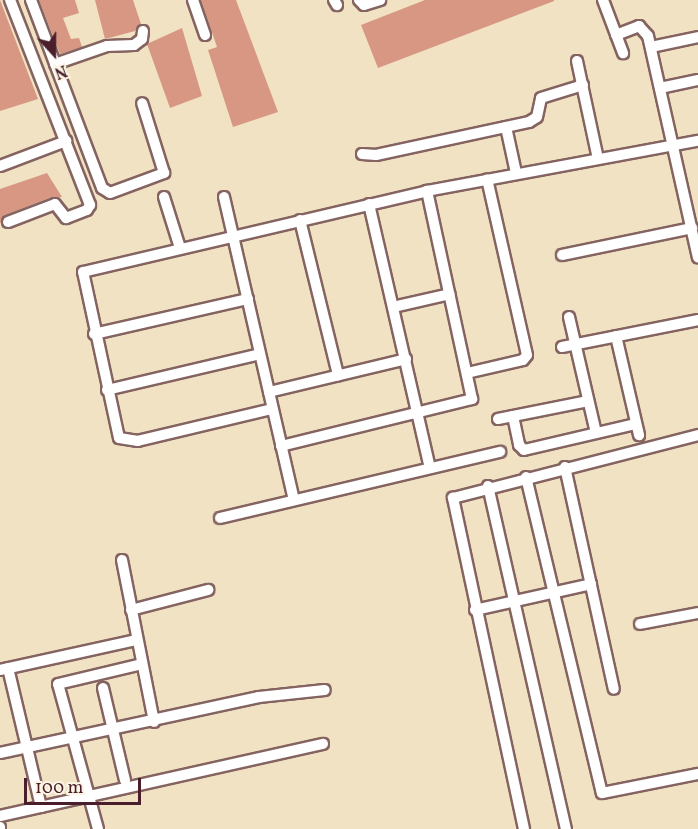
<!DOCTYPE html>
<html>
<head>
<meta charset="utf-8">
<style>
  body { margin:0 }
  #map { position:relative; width:698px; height:829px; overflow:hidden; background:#f0e2c2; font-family:Vollkorn,serif }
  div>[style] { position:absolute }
  .building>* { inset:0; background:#d89783 }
  .roads { filter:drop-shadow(2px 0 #846360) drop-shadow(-2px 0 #846360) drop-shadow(0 2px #846360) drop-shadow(0 -2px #846360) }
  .minor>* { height:10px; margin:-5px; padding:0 5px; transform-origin:5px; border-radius:5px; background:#fff }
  span { translate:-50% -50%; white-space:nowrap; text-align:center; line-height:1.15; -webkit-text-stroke:4.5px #fcf5e5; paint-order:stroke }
  .north { position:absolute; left:24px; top:24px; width:60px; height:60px; -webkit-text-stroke:4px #fcf5e5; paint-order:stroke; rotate:159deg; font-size:16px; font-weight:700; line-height:24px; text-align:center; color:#4a1f2b }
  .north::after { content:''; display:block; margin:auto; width:21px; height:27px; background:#4a1f2b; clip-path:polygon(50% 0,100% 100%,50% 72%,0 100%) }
  .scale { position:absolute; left:24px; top:778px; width:117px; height:27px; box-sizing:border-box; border:3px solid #4a1f2b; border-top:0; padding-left:8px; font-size:18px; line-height:21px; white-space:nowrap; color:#4a1f2b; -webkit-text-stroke:4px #fcf5e5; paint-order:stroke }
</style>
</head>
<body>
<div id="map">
  <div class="building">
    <i style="clip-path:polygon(0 0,38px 99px,0 111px)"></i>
    <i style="clip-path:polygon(39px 0,75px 0,79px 13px,63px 18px,71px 39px,79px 38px,82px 47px,60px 54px)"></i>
    <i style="clip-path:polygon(95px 0,133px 0,141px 24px,135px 31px,105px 39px)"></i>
    <i style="clip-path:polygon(201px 0,236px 0,278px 112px,233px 127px,208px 50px,217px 47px)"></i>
    <i style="clip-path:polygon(425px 0,554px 0,554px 1px,378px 68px,361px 25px)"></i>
    <i style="clip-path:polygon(182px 28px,202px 96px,170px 108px,147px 44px)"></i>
    <i style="clip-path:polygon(47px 173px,62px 197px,52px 197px,5px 215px,0 224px,0 189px)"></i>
  </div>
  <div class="roads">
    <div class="minor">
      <i style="left:31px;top:0;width:201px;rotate:69.3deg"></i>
      <i style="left:102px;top:188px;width:9px;rotate:32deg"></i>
      <i style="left:110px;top:193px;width:58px;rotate:-20.3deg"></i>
      <i style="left:164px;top:173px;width:73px;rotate:-107.4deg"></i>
      <i style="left:193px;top:0;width:37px;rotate:71deg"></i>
      <i style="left:334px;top:0;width:6px;rotate:59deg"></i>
      <i style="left:359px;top:0;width:7px;rotate:45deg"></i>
      <i style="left:364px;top:5px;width:17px;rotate:-17deg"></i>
      <i style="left:603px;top:0;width:57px;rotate:69.3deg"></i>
      <i style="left:616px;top:35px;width:25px;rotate:-21deg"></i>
      <i style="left:639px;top:26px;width:13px;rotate:48deg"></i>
      <i style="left:648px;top:36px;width:227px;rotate:77.3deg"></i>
      <i style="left:651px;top:47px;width:48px;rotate:-12deg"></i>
      <i style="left:577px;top:61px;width:100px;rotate:77.9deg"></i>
      <i style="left:55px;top:64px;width:55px;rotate:-19.1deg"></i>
      <i style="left:107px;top:46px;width:27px;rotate:-2deg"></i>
      <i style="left:134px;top:45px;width:10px;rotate:-37deg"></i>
      <i style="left:142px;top:39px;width:8px;rotate:-83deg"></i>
      <i style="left:660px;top:88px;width:39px;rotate:-12deg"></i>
      <i style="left:506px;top:127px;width:47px;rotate:77.7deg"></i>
      <i style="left:362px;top:154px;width:14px;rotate:4deg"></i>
      <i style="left:376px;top:155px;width:157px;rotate:-12.2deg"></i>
      <i style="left:529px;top:122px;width:9px;rotate:-32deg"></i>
      <i style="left:537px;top:117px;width:19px;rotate:-78deg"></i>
      <i style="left:541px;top:98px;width:44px;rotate:-17.2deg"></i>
      <i style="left:0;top:166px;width:71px;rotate:-20.7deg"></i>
      <i style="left:164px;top:197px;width:53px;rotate:72.6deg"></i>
      <i style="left:224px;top:197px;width:311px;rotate:77deg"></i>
      <i style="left:369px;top:204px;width:271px;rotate:77deg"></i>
      <i style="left:300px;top:220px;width:160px;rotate:76.2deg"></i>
      <i style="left:8px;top:222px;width:50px;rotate:-21deg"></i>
      <i style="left:55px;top:204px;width:18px;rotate:52deg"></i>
      <i style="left:66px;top:218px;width:22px;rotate:-21deg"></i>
      <i style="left:87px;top:210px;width:6px;rotate:-59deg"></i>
      <i style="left:90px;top:205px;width:220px;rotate:-111.3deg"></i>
      <i style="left:562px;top:255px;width:133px;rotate:-11.7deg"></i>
      <i style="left:393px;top:307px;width:58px;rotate:-12.8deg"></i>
      <i style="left:569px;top:317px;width:119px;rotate:76.9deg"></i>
      <i style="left:94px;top:334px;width:158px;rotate:-12.8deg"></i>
      <i style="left:616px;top:336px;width:102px;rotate:76.9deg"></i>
      <i style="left:562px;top:347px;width:139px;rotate:-11.2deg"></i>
      <i style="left:467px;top:373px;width:57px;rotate:-13.1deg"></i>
      <i style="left:523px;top:360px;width:6px;rotate:-51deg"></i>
      <i style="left:527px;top:355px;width:180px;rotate:-102.8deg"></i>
      <i style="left:107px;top:390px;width:157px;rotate:-13.2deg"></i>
      <i style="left:269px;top:392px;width:141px;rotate:-13.5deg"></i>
      <i style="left:272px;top:409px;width:138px;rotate:166.6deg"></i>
      <i style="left:138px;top:441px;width:19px;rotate:-171deg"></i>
      <i style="left:119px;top:438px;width:170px;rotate:-102.2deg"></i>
      <i style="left:83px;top:272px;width:353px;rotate:-13.2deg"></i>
      <i style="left:427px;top:191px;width:276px;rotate:-10.5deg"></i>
      <i style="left:513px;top:416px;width:30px;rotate:78deg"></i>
      <i style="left:519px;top:445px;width:7px;rotate:45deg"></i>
      <i style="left:524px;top:450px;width:115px;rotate:-13.1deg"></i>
      <i style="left:498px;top:419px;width:92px;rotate:-11.3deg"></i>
      <i style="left:281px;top:446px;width:197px;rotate:-13.8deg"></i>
      <i style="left:472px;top:399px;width:213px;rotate:-102.2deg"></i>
      <i style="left:565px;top:467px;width:227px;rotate:77.6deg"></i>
      <i style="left:526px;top:477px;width:325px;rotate:76.5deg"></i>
      <i style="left:602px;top:793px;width:98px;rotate:-11.2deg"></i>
      <i style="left:488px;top:486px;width:352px;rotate:77.2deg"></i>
      <i style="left:220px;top:518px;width:288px;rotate:-13.3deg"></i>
      <i style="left:122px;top:560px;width:165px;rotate:78.8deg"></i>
      <i style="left:131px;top:610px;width:80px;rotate:-14.6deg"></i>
      <i style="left:475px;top:610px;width:119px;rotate:-12.6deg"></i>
      <i style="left:640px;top:624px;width:59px;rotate:-10.7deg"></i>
      <i style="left:8px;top:668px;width:143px;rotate:76.6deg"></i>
      <i style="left:0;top:670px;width:140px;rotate:-12.4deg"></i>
      <i style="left:103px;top:688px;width:95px;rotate:76.6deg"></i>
      <i style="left:0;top:753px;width:265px;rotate:-12.2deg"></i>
      <i style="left:259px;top:697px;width:66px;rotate:-6.1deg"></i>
      <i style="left:0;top:816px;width:331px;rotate:-12.6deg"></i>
      <i style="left:0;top:827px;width:2px;rotate:90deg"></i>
      <i style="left:98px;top:829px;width:150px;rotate:-105.4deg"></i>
      <i style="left:58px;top:684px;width:86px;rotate:-13.4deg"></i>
      <i style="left:524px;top:829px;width:339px;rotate:-102.1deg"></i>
      <i style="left:453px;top:498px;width:253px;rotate:-14.4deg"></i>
    </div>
  </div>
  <div class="north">N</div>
  <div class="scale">100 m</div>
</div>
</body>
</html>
